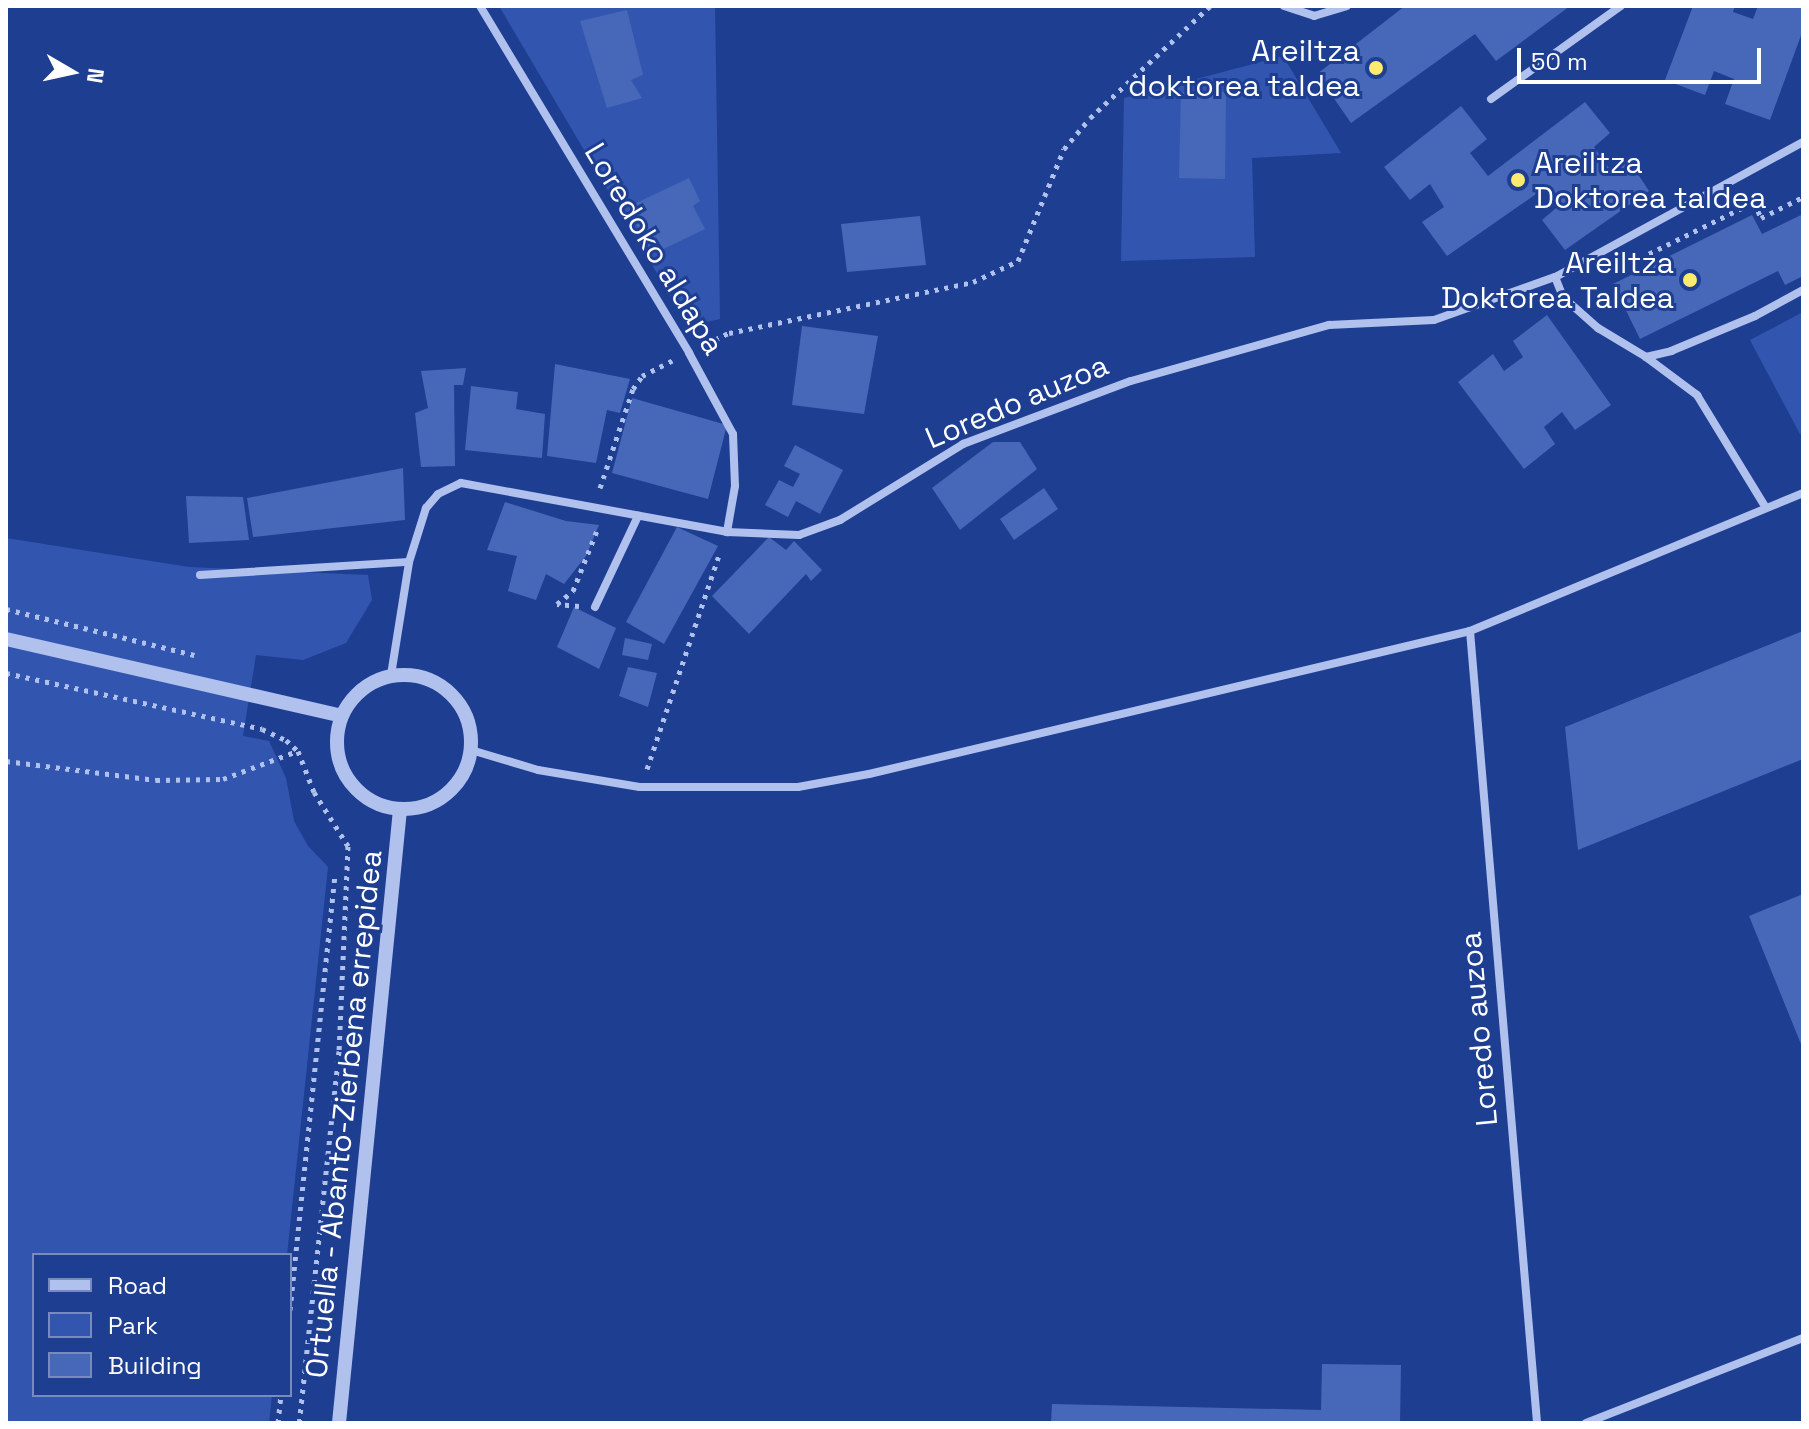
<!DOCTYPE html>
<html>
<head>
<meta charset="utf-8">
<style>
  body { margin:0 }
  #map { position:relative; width:1809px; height:1429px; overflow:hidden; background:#1e3e92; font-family:"Space Grotesk",sans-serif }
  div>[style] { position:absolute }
  .green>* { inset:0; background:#3256b0 }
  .building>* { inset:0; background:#4767b9 }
  .path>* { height:5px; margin-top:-2.5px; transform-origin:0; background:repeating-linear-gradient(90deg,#b0c1ee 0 4px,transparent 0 10px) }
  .minor>* { height:8px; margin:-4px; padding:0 4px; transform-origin:4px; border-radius:4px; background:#b0c1ee }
  .tertiary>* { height:14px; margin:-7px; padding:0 7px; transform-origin:7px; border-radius:7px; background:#b0c1ee }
  .tertiary>.ring { margin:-7px; padding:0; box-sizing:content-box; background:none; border:14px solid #b0c1ee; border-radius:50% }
  .dots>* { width:22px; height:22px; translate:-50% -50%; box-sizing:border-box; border:4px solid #1e3e92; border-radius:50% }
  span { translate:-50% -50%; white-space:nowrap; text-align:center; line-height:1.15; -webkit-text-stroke:6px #1e3e92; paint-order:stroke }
  .poi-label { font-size:30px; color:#fff }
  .right { translate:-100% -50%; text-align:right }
  .left { translate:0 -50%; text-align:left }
  .street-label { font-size:30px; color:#fff }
  .frame { position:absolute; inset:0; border:8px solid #fff; pointer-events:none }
  .legend { position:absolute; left:32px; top:1253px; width:260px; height:144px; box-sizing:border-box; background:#1e3e92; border:2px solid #788bbe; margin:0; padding:10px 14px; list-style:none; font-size:24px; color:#fff }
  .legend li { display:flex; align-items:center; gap:16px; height:40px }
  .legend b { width:40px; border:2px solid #788bbe }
  .north { position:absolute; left:32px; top:32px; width:80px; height:80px; -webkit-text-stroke:6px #1e3e92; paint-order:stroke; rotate:99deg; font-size:22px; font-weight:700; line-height:32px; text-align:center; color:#fff }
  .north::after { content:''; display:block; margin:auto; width:28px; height:36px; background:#fff; clip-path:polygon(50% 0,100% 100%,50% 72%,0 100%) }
  .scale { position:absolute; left:1517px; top:48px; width:244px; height:36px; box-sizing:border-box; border:4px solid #fff; border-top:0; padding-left:10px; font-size:24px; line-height:28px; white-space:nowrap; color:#fff; -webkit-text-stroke:6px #1e3e92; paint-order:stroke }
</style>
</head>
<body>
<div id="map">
  <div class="green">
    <i style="clip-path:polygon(499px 6px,715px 6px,720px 319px,688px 326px)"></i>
    <i style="clip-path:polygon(1283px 56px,1341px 153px,1252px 158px,1255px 257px,1121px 261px,1124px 98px)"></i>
    <i style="clip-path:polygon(1803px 312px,1803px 433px,1800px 434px,1750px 340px)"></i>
    <i style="clip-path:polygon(6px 538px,189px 567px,368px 575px,372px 600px,346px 643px,303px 660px,256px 655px,243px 736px,269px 741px,286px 778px,294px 821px,308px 846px,328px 867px,287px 1255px,34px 1255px,34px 1395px,272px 1395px,269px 1423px,6px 1423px)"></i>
  </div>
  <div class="building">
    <i style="clip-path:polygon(1405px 6px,1460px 8px,1570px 6px,1496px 61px,1475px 34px,1351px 123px,1317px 74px)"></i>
    <i style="clip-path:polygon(1693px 6px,1735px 6px,1733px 12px,1753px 19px,1758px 6px,1803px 6px,1803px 30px,1770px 120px,1725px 104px,1734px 79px,1714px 71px,1705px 95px,1665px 80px)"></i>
    <i style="clip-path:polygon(627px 10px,643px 75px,631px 80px,642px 98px,607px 108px,580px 21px)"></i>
    <i style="clip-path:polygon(1181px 92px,1226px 92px,1225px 179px,1179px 178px)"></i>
    <i style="clip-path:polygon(1585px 102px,1610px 133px,1594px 147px,1609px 168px,1628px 159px,1649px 191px,1565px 250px,1542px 220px,1562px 203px,1549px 185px,1447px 256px,1422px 222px,1444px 207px,1430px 184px,1410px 200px,1384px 167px,1461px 106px,1487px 139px,1470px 153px,1488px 176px)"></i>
    <i style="clip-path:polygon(689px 178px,700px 201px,693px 206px,705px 229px,651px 255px,628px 207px)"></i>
    <i style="clip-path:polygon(1803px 214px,1803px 276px,1785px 285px,1778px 271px,1640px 339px,1613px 284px,1752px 215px,1762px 234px)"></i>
    <i style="clip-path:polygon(920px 216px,926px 265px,847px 272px,841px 224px)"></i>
    <i style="clip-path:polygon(1547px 315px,1611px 405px,1575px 430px,1562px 412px,1544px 427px,1555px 444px,1524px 469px,1458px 382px,1493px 354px,1504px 371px,1523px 357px,1513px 341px)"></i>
    <i style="clip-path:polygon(802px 326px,878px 336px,864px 414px,792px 405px)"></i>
    <i style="clip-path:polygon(555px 364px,630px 379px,620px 413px,607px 410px,596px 463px,547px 456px)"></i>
    <i style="clip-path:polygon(466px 368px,463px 385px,454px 385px,455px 466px,421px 467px,415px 413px,428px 408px,421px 371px)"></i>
    <i style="clip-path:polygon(471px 386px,518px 392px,516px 409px,545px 414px,542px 458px,465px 450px)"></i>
    <i style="clip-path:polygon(632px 398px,727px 425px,708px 499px,612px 473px)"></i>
    <i style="clip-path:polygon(993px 442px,1020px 442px,1037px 469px,960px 530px,932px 488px)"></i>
    <i style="clip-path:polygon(795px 445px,843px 470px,820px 514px,796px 501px,788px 517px,765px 505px,779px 480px,793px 487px,800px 474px,784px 466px)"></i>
    <i style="clip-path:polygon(403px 468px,405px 520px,253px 537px,247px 498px)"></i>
    <i style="clip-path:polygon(1044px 488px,1058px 509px,1014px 540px,1000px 519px)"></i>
    <i style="clip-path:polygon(186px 496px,243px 497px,249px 540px,189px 543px)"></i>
    <i style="clip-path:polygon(505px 502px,566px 521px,599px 525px,586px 556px,564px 584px,546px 574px,536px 600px,508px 591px,517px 556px,487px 550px)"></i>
    <i style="clip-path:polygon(677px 527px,718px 546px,664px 644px,626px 622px)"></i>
    <i style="clip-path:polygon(769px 537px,786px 550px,794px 541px,822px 570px,811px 581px,806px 574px,749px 634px,712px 596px)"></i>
    <i style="clip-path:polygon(574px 607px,616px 628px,599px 669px,557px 647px)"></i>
    <i style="clip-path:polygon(1803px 631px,1803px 759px,1578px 850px,1565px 727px)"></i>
    <i style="clip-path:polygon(625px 638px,652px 644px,648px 660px,622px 655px)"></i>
    <i style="clip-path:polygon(628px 667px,657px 673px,648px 707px,619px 696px)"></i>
    <i style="clip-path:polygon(1803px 894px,1803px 1049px,1749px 916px)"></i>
    <i style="clip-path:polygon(1322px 1364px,1401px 1365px,1400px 1423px,1051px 1423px,1052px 1404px,1321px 1410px)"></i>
  </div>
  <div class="path">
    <i style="left:1622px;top:267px;width:147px;rotate:-26.2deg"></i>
    <i style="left:1754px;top:202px;width:17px;rotate:66deg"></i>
    <i style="left:1761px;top:218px;width:47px;rotate:-26.6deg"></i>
    <i style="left:706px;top:344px;width:25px;rotate:-26deg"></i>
    <i style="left:729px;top:333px;width:249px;rotate:-11.8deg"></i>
    <i style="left:973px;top:282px;width:50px;rotate:-25deg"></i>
    <i style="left:1018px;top:261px;width:121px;rotate:-67.7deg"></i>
    <i style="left:1064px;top:149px;width:40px;rotate:-50deg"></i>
    <i style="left:1090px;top:118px;width:164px;rotate:-43deg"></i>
    <i style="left:600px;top:488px;width:104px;rotate:-71.6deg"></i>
    <i style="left:633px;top:389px;width:16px;rotate:-55deg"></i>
    <i style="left:642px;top:376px;width:34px;rotate:-27deg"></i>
    <i style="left:579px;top:606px;width:22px;rotate:-175deg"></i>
    <i style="left:557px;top:604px;width:21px;rotate:-39deg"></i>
    <i style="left:573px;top:591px;width:68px;rotate:-68.4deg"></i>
    <i style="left:6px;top:609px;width:194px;rotate:13.7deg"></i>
    <i style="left:6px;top:673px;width:262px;rotate:12.3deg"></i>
    <i style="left:262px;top:729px;width:26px;rotate:25deg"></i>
    <i style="left:286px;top:740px;width:16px;rotate:43deg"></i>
    <i style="left:298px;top:751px;width:44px;rotate:68.7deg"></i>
    <i style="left:314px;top:792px;width:64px;rotate:57.8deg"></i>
    <i style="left:348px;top:846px;width:205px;rotate:92.5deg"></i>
    <i style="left:339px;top:1051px;width:374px;rotate:96.1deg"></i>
    <i style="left:6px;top:761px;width:151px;rotate:7.2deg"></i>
    <i style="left:156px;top:780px;width:67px;rotate:-0.9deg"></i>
    <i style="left:223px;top:779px;width:79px;rotate:-20.7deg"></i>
    <i style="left:647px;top:769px;width:229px;rotate:-71.4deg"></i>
    <i style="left:290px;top:1310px;width:436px;rotate:-84.1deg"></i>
    <i style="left:278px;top:1423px;width:28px;rotate:-84deg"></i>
  </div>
  <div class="minor">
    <i style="left:480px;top:6px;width:405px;rotate:58.9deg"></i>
    <i style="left:689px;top:353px;width:92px;rotate:61.5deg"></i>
    <i style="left:733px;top:434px;width:52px;rotate:87.8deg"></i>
    <i style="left:735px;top:486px;width:47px;rotate:99.9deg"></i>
    <i style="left:1284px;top:6px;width:32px;rotate:18deg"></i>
    <i style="left:1314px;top:16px;width:34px;rotate:-17deg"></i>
    <i style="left:1491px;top:99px;width:160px;rotate:-35.6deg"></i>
    <i style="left:1803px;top:142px;width:282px;rotate:151.4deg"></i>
    <i style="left:1555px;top:277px;width:22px;rotate:68deg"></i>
    <i style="left:1563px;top:297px;width:47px;rotate:41.5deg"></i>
    <i style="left:1598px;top:328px;width:56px;rotate:31.1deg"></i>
    <i style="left:1646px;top:357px;width:26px;rotate:-13deg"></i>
    <i style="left:1671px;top:351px;width:91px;rotate:-22.6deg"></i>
    <i style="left:1755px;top:316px;width:55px;rotate:-28.4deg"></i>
    <i style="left:1646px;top:357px;width:64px;rotate:36.7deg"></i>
    <i style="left:1697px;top:395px;width:132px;rotate:58.6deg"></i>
    <i style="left:200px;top:575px;width:209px;rotate:-3.6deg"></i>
    <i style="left:595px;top:607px;width:101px;rotate:-64.7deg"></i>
    <i style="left:1470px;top:631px;width:795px;rotate:85.16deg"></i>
    <i style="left:391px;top:675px;width:114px;rotate:-80.9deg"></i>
    <i style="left:409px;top:562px;width:57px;rotate:-72.5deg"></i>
    <i style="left:426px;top:508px;width:18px;rotate:-49deg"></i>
    <i style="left:438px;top:494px;width:25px;rotate:-26deg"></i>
    <i style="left:461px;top:483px;width:270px;rotate:10.4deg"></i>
    <i style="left:727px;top:532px;width:72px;rotate:2.4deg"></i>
    <i style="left:799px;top:535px;width:44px;rotate:-20.1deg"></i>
    <i style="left:840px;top:520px;width:145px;rotate:-31.7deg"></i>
    <i style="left:963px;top:444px;width:179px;rotate:-20.6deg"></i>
    <i style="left:1131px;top:381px;width:206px;rotate:-15.8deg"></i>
    <i style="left:1329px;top:325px;width:105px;rotate:-2.7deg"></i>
    <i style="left:1434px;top:320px;width:128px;rotate:-19.6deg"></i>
    <i style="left:471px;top:750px;width:70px;rotate:16.6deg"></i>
    <i style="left:538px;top:770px;width:103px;rotate:9.5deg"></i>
    <i style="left:640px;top:787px;width:158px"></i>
    <i style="left:798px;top:787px;width:72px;rotate:-10.4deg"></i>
    <i style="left:869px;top:774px;width:618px;rotate:-13.38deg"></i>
    <i style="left:1470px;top:631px;width:360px;rotate:-22.5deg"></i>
    <i style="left:1586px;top:1423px;width:233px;rotate:-21.4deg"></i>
  </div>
  <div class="tertiary">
    <i style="left:6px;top:639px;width:344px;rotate:12.9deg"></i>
    <i class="ring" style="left:337px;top:675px;width:120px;height:120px"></i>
    <i style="left:339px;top:1423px;width:616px;rotate:-84.32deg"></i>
  </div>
  <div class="dots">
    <i style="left:1376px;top:68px;background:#fceb6f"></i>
    <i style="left:1518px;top:180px;background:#fceb6f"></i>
    <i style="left:1690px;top:280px;background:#fceb6f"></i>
  </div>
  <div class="poi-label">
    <span class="right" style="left:1360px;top:68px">Areiltza<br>doktorea taldea</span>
    <span class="left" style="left:1534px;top:180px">Areiltza<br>Doktorea taldea</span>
    <span class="right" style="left:1674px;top:280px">Areiltza<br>Doktorea Taldea</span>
  </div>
  <div class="street-label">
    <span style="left:654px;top:249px;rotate:59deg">Loredoko aldapa</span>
    <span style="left:1017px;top:402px;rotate:-23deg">Loredo auzoa</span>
    <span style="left:1479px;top:1029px;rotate:-95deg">Loredo auzoa</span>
    <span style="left:344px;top:1114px;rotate:-84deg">Ortuella - Abanto-Zierbena errepidea</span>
  </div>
  <div class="frame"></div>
  <ul class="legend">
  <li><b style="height:10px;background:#b0c1ee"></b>Road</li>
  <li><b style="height:22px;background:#3256b0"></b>Park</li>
  <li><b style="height:22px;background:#4767b9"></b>Building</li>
  </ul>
  <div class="north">N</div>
  <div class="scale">50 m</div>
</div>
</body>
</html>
